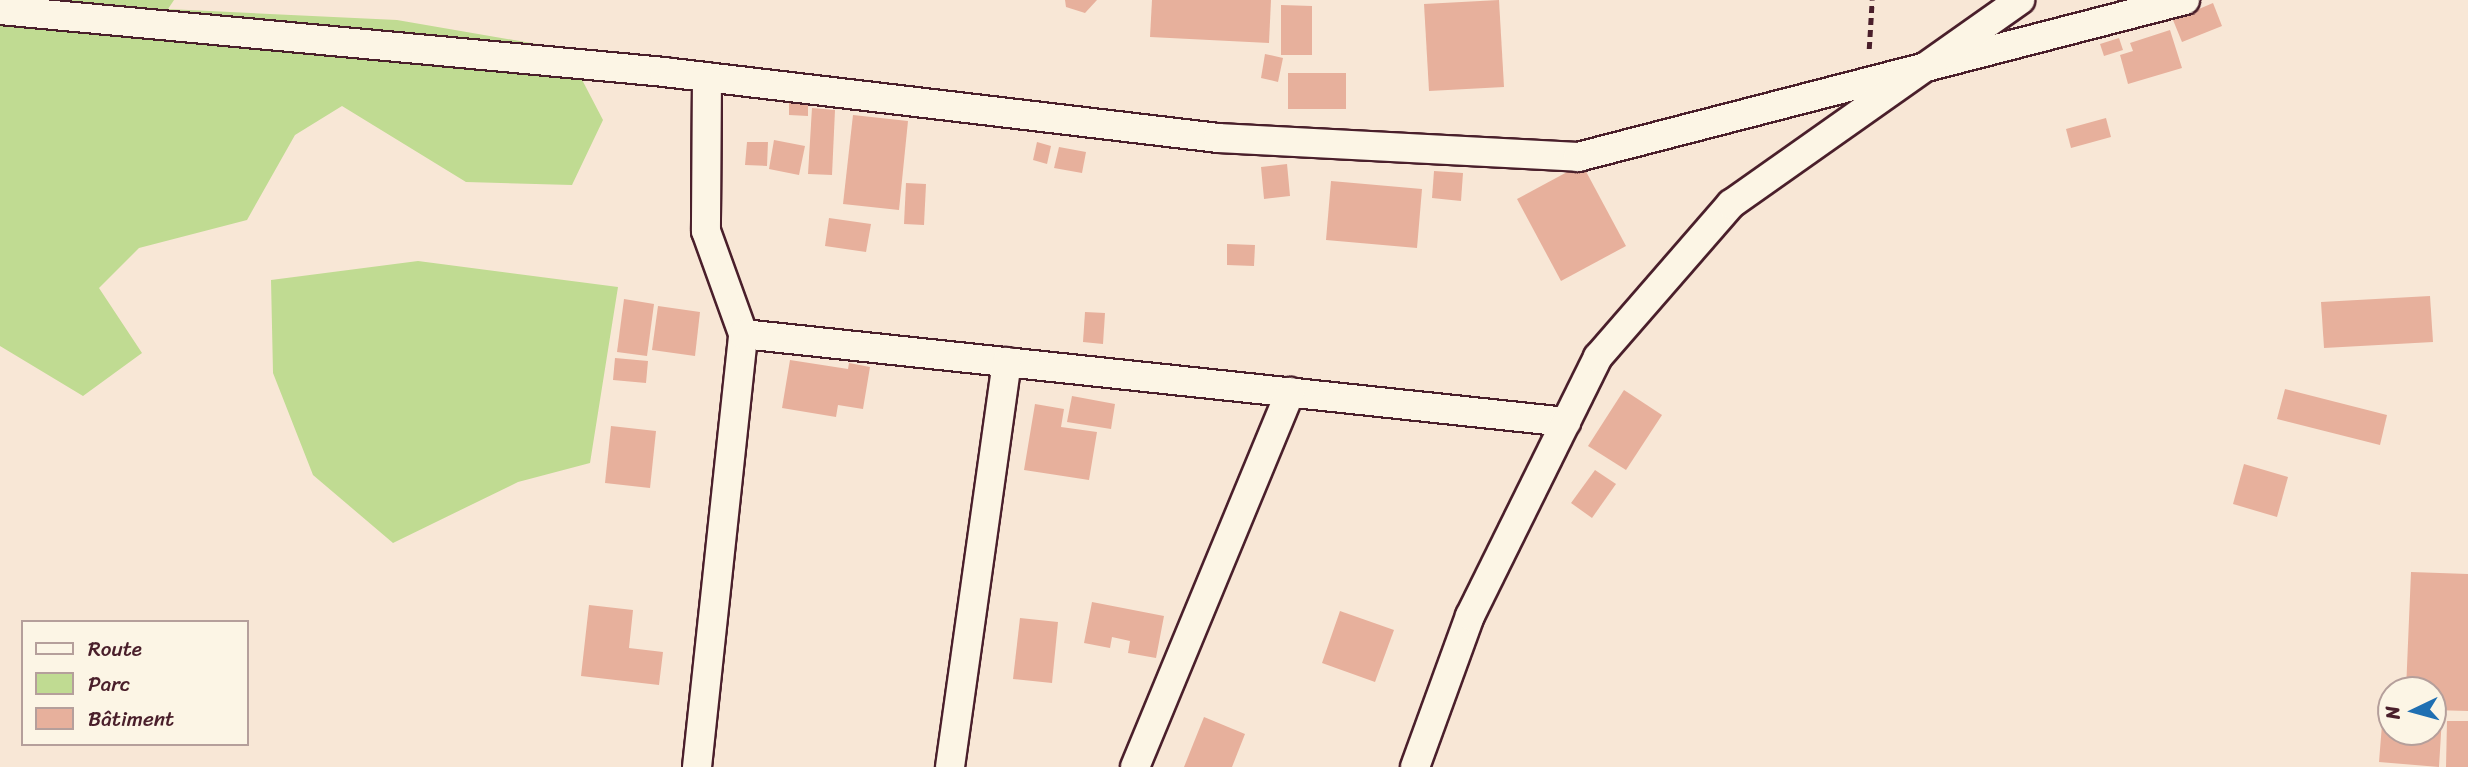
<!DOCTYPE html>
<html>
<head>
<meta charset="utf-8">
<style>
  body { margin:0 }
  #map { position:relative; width:2468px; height:767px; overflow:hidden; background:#f8e7d6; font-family:Sriracha,sans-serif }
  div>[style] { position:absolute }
  .green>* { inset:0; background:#c0db92 }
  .building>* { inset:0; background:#e7b09c }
  .path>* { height:4.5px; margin-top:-2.25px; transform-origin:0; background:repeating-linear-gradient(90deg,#4a1f2b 0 7px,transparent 0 12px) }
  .roads { filter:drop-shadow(2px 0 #4a1f2b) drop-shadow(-2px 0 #4a1f2b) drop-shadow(0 2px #4a1f2b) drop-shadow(0 -2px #4a1f2b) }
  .street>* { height:28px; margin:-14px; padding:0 14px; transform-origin:14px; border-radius:14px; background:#fcf5e5 }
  span { translate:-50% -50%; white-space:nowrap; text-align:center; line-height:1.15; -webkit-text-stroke:7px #fcf5e5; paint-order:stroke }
  .legend { position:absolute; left:21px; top:620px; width:228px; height:126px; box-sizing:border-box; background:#fcf5e5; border:2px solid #b59f9b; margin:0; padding:9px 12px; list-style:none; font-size:21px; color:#4a1f2b }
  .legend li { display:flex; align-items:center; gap:14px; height:35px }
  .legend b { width:35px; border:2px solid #b59f9b }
  .north { position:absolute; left:2377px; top:676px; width:70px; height:70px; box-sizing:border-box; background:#fcf5e5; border:2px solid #b59f9b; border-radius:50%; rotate:265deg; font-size:19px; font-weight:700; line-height:28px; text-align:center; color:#4a1f2b }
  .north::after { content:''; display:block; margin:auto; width:24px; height:32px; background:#1f6fb2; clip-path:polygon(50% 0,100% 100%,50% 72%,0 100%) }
</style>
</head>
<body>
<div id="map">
  <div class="green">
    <i style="clip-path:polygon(0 0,174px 0,168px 9px,397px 20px,566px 49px,603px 120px,572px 185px,466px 182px,342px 106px,295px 135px,247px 220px,139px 248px,99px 288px,142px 353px,83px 396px,0 346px)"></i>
    <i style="clip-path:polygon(418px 261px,618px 287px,590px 463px,518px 482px,393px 543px,313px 475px,273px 373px,271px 280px)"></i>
  </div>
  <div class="building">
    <i style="clip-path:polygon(1065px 0,1097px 0,1085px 13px,1066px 7px)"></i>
    <i style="clip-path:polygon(1152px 0,1271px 0,1269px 43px,1150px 37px)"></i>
    <i style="clip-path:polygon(1499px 0,1504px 87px,1429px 91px,1424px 4px)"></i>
    <i style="clip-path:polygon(2213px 3px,2222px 26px,2182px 42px,2173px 20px)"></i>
    <i style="clip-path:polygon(1281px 5px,1312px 6px,1312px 55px,1281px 55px)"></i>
    <i style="clip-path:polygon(2170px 30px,2182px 68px,2128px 84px,2120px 55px,2133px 51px,2130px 43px)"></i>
    <i style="clip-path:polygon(2119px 38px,2123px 50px,2104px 56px,2100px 44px)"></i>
    <i style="clip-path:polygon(1265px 54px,1283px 58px,1278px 82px,1261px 78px)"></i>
    <i style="clip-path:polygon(1288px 73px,1346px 73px,1346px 109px,1288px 109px)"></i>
    <i style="clip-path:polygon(789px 102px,808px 103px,808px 116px,789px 115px)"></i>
    <i style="clip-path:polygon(812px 108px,835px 110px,832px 175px,808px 174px)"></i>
    <i style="clip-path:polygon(853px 115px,908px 121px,899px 210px,843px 204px)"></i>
    <i style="clip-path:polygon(2106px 118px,2111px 137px,2071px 148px,2066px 129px)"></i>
    <i style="clip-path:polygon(774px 140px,805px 146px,799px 175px,769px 169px)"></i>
    <i style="clip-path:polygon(747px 142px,768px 142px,767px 166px,745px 165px)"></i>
    <i style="clip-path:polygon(1037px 142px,1051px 146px,1047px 164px,1033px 160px)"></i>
    <i style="clip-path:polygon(1059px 147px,1086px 152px,1082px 173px,1054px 168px)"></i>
    <i style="clip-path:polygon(1287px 164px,1290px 196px,1264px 199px,1261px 167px)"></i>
    <i style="clip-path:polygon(1582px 164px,1626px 246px,1561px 281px,1517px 199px)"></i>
    <i style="clip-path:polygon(1434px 171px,1463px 173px,1461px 201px,1432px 198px)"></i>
    <i style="clip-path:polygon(1331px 181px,1422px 189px,1417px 248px,1326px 240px)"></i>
    <i style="clip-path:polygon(906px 183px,926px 184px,924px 225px,904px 224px)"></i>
    <i style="clip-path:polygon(829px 218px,871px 224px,866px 252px,825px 246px)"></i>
    <i style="clip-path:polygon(1227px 244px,1255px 245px,1254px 266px,1227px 265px)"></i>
    <i style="clip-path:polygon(2430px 296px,2433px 342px,2324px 348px,2321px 302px)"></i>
    <i style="clip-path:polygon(624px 299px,654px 304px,647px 356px,617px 352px)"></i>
    <i style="clip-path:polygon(658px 306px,700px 312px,695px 356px,652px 350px)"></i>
    <i style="clip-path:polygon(1085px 312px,1105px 313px,1103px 344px,1083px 342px)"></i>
    <i style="clip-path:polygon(615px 358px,648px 361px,646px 383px,613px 380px)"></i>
    <i style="clip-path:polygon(790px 360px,848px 369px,849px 363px,870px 367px,863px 409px,838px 405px,836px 417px,782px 408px)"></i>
    <i style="clip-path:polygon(2285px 389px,2387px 415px,2380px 445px,2277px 419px)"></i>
    <i style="clip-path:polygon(1624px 390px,1662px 415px,1626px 470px,1588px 446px)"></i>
    <i style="clip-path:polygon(1072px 396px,1115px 404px,1111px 429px,1067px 422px)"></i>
    <i style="clip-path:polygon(1035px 404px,1064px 409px,1061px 427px,1097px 432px,1089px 480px,1024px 470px)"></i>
    <i style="clip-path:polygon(611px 426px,656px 431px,650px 488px,605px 483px)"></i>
    <i style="clip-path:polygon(2244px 464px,2288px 477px,2277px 517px,2233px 504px)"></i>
    <i style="clip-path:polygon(1595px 470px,1616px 484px,1592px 518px,1571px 503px)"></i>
    <i style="clip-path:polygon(2411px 572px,2468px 574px,2468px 711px,2433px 710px,2433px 690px,2406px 690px)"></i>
    <i style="clip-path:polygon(1092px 602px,1164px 616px,1156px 658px,1128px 653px,1130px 641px,1112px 637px,1110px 648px,1084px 643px)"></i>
    <i style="clip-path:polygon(589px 605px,633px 610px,629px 648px,663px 652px,659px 685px,581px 676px)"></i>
    <i style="clip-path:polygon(1340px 611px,1394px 630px,1375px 682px,1322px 663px)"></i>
    <i style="clip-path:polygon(1020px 618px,1058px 622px,1052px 683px,1013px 679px)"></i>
    <i style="clip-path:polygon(2383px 712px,2391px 713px,2391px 732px,2433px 732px,2433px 716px,2442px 717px,2439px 767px,2379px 762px)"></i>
    <i style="clip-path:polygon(1204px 717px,1245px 734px,1232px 767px,1184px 767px)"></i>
    <i style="clip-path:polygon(2447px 721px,2468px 721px,2468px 767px,2446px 767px)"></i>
  </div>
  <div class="path">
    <i style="left:1869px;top:49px;width:49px;rotate:-86.5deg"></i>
  </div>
  <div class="roads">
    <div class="street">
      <i style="left:0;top:10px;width:667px;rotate:5.33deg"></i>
      <i style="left:664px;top:72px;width:558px;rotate:6.79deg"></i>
      <i style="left:1218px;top:138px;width:361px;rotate:3deg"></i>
      <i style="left:1578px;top:157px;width:627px;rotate:-14.5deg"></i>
      <i style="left:707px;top:77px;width:154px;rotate:90.4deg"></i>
      <i style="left:706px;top:231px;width:109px;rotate:70.2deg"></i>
      <i style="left:697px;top:767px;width:435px;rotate:-83.9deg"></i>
      <i style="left:743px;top:334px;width:828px;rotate:6.1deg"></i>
      <i style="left:950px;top:767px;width:409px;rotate:-82deg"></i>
      <i style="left:1135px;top:767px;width:406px;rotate:-67.5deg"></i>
      <i style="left:1415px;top:767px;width:161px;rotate:-70deg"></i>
      <i style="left:1470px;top:616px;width:289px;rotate:-63.7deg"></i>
      <i style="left:1598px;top:357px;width:203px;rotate:-49deg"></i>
      <i style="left:1731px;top:204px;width:354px;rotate:-35.2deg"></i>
    </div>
  </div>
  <ul class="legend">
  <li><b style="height:9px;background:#fcf5e5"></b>Route</li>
  <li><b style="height:19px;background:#c0db92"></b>Parc</li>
  <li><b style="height:19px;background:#e7b09c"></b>Bâtiment</li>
  </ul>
  <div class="north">N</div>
</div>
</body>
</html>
